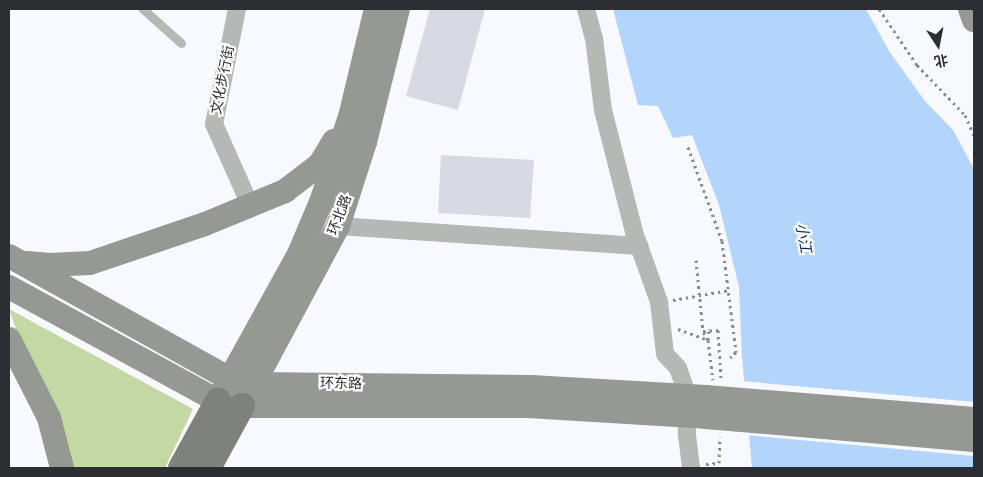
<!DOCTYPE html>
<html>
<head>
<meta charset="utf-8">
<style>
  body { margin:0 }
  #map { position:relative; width:983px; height:477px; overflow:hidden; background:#f7f9fe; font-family:Rubik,"Noto Sans SC",sans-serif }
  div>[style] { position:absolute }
  .green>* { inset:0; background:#c4d8a3 }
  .water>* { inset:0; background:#b4d5fb }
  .pier>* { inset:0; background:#f7f9fe }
  .building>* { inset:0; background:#d7dae2 }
  .path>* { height:3px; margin-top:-1.5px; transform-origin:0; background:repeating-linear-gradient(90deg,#888a8e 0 2.5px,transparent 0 6.5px) }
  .lane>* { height:9px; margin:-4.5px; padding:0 4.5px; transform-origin:4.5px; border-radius:4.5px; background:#b6b8b5 }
  .street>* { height:18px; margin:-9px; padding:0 9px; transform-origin:9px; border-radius:9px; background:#b6b8b5 }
  .secondary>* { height:24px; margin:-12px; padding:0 12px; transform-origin:12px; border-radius:12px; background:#969893 }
  .primary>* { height:26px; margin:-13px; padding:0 13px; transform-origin:13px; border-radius:13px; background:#7f827c }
  .secondary-bridge>* { height:24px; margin:-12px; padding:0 12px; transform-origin:12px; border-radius:12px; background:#969893 }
  span { translate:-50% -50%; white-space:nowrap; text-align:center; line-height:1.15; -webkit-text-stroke:4.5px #fff; paint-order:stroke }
  .street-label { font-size:14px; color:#2d2e32 }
  .water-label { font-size:15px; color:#062f56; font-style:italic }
  .frame { position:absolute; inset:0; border:10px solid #2d2e32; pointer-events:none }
  .north { position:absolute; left:913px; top:20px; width:50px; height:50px; -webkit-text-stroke:4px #fff; paint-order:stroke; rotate:169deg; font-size:14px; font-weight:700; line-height:20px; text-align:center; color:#2d2e32 }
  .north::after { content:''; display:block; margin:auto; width:18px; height:22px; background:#2d2e32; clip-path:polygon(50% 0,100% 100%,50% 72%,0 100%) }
</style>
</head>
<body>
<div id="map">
  <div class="green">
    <i style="clip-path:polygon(9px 309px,193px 409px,165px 468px,65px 468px)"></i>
  </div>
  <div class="water">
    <i style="clip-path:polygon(613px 9px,866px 9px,889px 51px,925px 101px,953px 130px,974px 169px,974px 468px,752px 468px,742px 357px,739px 287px,719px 205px,692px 135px,673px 138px,658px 106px,638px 105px)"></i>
  </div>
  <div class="pier">
    <i style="clip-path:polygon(741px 381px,974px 402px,974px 456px,746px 435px)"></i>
  </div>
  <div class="building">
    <i style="clip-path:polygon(430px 9px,485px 9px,458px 110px,406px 96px)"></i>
    <i style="clip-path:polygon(441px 155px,534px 160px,530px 218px,438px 213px)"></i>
  </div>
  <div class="path">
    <i style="left:879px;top:9px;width:68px;rotate:55.8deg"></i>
    <i style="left:917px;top:65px;width:69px;rotate:46.2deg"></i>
    <i style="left:965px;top:115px;width:22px;rotate:66deg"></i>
    <i style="left:688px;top:147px;width:100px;rotate:70.1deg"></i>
    <i style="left:722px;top:241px;width:112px;rotate:82.8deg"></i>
    <i style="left:736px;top:352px;width:8px;rotate:135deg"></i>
    <i style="left:696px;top:260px;width:71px;rotate:84.4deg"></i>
    <i style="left:703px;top:331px;width:15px;rotate:-4deg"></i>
    <i style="left:718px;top:330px;width:49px;rotate:86.5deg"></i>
    <i style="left:673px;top:300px;width:57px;rotate:-10.1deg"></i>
    <i style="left:678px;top:329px;width:32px;rotate:20deg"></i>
    <i style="left:708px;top:340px;width:10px;rotate:-119deg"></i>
    <i style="left:709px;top:331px;width:9px;rotate:96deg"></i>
    <i style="left:708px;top:340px;width:40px;rotate:82.9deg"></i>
    <i style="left:706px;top:464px;width:13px;rotate:-4deg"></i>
    <i style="left:719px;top:463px;width:26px;rotate:-88deg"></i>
  </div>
  <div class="lane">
    <i style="left:143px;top:9px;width:51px;rotate:41.8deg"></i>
  </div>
  <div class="street">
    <i style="left:237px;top:9px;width:117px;rotate:101.3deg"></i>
    <i style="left:214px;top:124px;width:89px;rotate:66deg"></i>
    <i style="left:586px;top:9px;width:30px;rotate:75deg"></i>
    <i style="left:594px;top:38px;width:73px;rotate:82.9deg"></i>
    <i style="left:603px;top:110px;width:126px;rotate:75.7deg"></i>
    <i style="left:634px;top:232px;width:74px;rotate:70.3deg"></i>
    <i style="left:659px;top:302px;width:52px;rotate:83.4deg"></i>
    <i style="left:665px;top:354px;width:19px;rotate:47deg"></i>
    <i style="left:678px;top:368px;width:31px;rotate:71deg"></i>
    <i style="left:688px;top:397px;width:38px;rotate:92deg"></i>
    <i style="left:687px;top:435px;width:33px;rotate:83deg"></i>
    <i style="left:338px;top:226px;width:302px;rotate:3.8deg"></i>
  </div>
  <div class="secondary">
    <i style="left:970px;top:9px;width:12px;rotate:70deg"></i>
    <i style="left:9px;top:256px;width:253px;rotate:29.1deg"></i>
    <i style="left:230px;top:379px;width:25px;rotate:12deg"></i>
    <i style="left:254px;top:384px;width:277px;rotate:0.6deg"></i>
    <i style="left:531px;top:387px;width:175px;rotate:3.3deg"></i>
    <i style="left:27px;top:263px;width:23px;rotate:5deg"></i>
    <i style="left:50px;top:265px;width:40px;rotate:-2.9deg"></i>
    <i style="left:90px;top:263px;width:121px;rotate:-18.7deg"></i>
    <i style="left:205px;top:224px;width:87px;rotate:-22.4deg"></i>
    <i style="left:285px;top:191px;width:44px;rotate:-37.6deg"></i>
    <i style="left:320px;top:164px;width:27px;rotate:-59deg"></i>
    <i style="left:9px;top:287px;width:238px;rotate:28.6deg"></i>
    <i style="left:218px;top:401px;width:25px;rotate:12deg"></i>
    <i style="left:242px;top:406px;width:286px"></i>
    <i style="left:528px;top:406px;width:178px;rotate:3.5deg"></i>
    <i style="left:9px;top:339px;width:89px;rotate:63.1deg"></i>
    <i style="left:49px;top:418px;width:52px;rotate:75.4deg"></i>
    <i style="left:222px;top:393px;width:159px;rotate:-61deg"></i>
    <i style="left:299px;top:254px;width:56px;rotate:-67.1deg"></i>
    <i style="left:321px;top:202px;width:90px;rotate:-71.2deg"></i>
    <i style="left:350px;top:117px;width:111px;rotate:-76.5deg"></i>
    <i style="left:247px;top:396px;width:193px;rotate:-61.8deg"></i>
    <i style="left:338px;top:226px;width:88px;rotate:-72.2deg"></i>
    <i style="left:365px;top:142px;width:137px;rotate:-76.1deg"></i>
  </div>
  <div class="primary">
    <i style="left:181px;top:468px;width:77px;rotate:-61.1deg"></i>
    <i style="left:208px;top:468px;width:71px;rotate:-61.3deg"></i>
  </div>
  <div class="secondary-bridge">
    <i style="left:706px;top:397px;width:269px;rotate:4.7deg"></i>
    <i style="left:706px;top:417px;width:269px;rotate:4.9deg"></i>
  </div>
  <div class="street-label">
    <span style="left:223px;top:80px;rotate:-79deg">文化步行街</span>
    <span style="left:340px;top:215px;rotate:-69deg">环北路</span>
    <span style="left:341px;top:384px;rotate:1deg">环东路</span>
  </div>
  <div class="water-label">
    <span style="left:803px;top:238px;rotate:80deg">小江</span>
  </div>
  <div class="frame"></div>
  <div class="north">北</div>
</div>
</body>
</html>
